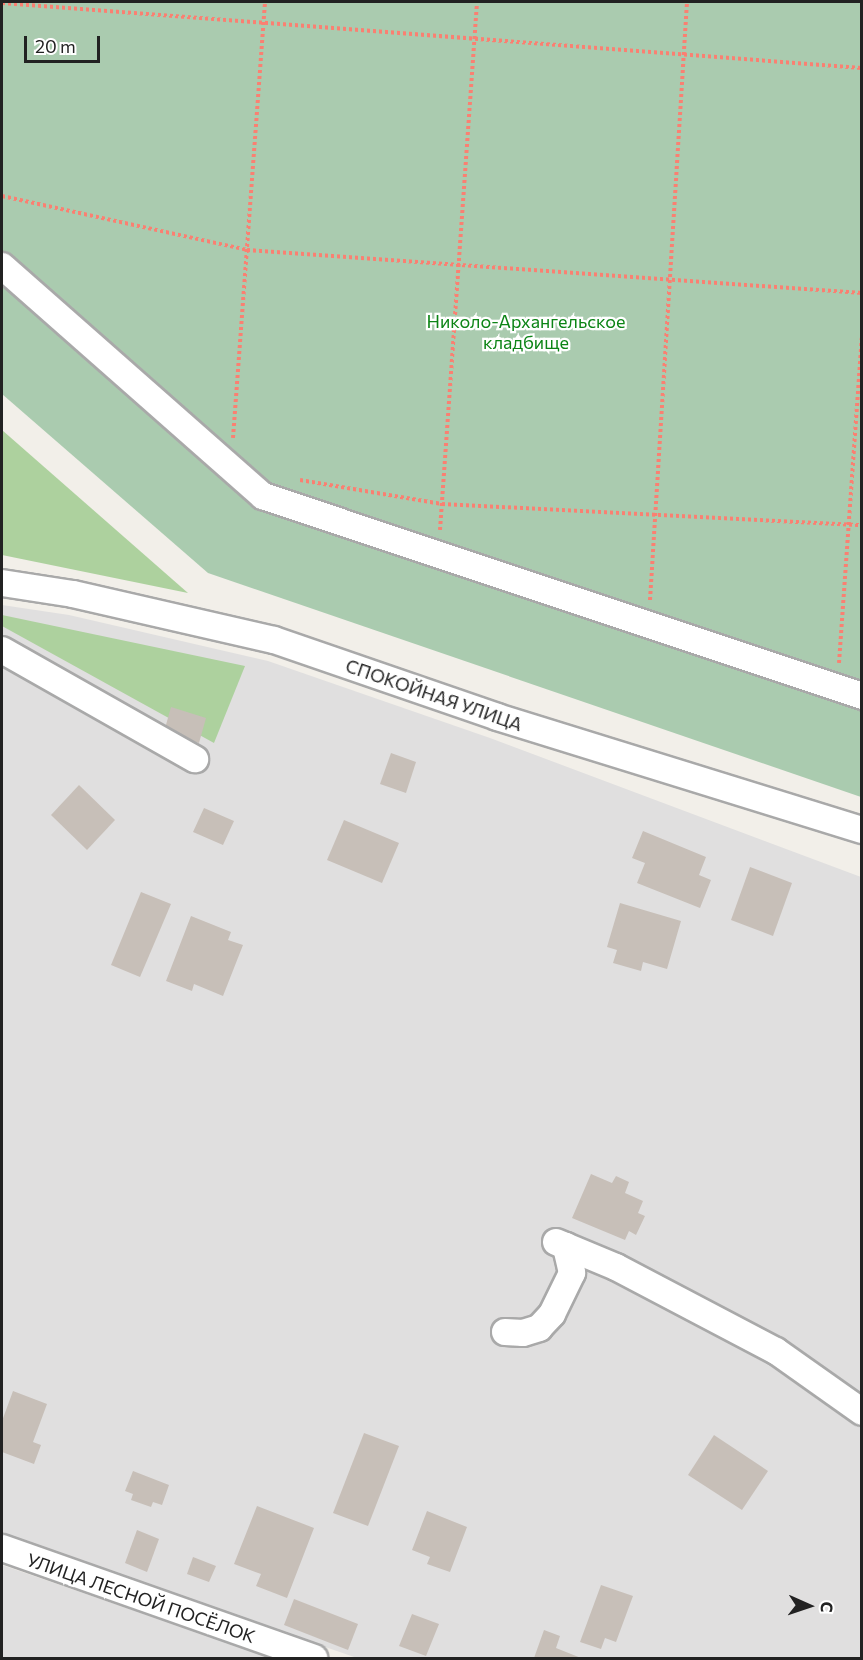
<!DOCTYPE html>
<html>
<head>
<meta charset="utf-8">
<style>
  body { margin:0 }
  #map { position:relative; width:863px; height:1660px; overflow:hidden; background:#f2efe9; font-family:Commissioner,sans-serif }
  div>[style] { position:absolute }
  .residential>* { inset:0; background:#e0dfdf }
  .forest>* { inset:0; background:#add19e }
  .cemetery>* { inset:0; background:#aacbaf }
  .building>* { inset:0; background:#c7bfb8 }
  .path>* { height:4px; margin-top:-2px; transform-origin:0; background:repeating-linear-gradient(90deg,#fa8072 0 3px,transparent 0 6px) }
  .roads { filter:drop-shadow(2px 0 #a9a9a9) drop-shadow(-2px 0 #a9a9a9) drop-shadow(0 2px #a9a9a9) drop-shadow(0 -2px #a9a9a9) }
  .minor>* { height:26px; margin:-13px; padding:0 13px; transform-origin:13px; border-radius:13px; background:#fff }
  span { translate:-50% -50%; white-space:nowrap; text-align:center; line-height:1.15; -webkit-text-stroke:4.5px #fff; paint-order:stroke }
  .park-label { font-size:18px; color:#0c8416 }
  .street-label { font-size:18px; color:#222 }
  .frame { position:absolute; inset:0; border:3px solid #222; pointer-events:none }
  .north { position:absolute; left:779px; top:1576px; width:60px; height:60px; -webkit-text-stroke:4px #fff; paint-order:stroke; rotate:93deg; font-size:16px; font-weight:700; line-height:24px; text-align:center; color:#222 }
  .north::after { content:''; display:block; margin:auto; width:21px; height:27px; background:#222; clip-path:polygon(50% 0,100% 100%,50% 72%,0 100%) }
  .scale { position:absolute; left:24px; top:36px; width:76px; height:27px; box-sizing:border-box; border:3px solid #222; border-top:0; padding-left:8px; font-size:18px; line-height:21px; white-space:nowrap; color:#222; -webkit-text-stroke:4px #fff; paint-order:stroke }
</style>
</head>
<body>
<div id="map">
  <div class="residential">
    <i style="clip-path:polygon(2px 605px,69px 615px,268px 661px,490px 738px,861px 877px,861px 1658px,357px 1658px,2px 1535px)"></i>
    <i style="clip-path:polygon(2px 1565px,272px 1658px,2px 1658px)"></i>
  </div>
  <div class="forest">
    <i style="clip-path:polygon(2px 430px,188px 593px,2px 555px)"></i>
    <i style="clip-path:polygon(2px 615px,245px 666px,214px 743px,2px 626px)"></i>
  </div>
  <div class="cemetery">
    <i style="clip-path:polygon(2px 2px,861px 2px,861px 797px,208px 573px,2px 394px)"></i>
  </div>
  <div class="building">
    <i style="clip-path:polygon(171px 707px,206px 718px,199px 743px,164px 732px)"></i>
    <i style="clip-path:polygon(391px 753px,416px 762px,406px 793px,380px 784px)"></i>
    <i style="clip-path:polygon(79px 785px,115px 820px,87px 850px,51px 815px)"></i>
    <i style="clip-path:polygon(204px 808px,234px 821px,223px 845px,193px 832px)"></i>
    <i style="clip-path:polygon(344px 820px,399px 843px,382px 883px,327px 860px)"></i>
    <i style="clip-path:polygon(643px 831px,706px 857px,699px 875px,711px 880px,700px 908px,637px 883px,645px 863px,632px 858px)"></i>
    <i style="clip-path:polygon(750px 867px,792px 883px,773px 936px,731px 920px)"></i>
    <i style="clip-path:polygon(141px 892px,171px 904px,140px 977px,111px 965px)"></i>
    <i style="clip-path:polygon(620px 903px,681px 921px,667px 969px,643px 962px,641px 971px,613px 963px,617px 950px,607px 947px)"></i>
    <i style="clip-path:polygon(191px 916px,231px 932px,228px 940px,243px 945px,223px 996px,194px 984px,192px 991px,166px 981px)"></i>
    <i style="clip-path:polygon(591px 1174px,612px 1183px,616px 1176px,629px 1182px,625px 1193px,643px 1201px,638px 1213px,645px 1216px,636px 1235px,629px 1231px,625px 1240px,572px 1218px)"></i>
    <i style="clip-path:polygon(13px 1391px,47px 1404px,33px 1442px,41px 1445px,34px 1464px,2px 1452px,2px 1421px)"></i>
    <i style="clip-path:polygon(364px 1433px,399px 1446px,368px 1526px,333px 1513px)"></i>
    <i style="clip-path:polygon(714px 1435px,768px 1471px,742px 1510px,688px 1475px)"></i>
    <i style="clip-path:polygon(133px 1471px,169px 1485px,162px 1505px,153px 1502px,151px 1507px,131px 1500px,133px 1494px,125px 1491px)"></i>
    <i style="clip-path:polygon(257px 1506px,314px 1528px,287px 1598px,256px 1586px,261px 1574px,234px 1564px)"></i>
    <i style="clip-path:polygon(427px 1511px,467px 1527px,450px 1572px,427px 1564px,430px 1557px,412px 1550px)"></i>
    <i style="clip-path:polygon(137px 1530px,159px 1539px,147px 1572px,125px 1563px)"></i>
    <i style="clip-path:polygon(193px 1557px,216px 1566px,209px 1582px,187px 1574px)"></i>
    <i style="clip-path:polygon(601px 1585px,633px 1596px,616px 1642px,605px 1638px,601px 1649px,580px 1642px)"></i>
    <i style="clip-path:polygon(294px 1599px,358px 1624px,348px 1650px,284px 1625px)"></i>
    <i style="clip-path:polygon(412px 1614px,439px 1624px,426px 1656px,399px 1646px)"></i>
    <i style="clip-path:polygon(544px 1630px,560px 1636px,556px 1648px,581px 1658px,534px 1658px)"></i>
  </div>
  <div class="path">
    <i style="left:2px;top:3px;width:862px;rotate:4.32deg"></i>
    <i style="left:2px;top:196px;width:251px;rotate:12.4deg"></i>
    <i style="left:247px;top:250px;width:617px;rotate:4deg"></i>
    <i style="left:233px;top:438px;width:437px;rotate:-85.8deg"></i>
    <i style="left:300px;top:480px;width:144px;rotate:9.6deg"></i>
    <i style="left:442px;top:504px;width:421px;rotate:2.9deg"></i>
    <i style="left:440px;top:530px;width:529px;rotate:-85.99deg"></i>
    <i style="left:650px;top:600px;width:599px;rotate:-86.46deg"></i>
    <i style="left:839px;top:663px;width:326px;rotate:-86deg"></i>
  </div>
  <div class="roads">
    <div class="minor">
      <i style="left:2px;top:266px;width:348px;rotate:41.4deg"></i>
      <i style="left:263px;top:496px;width:632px;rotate:18.46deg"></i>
      <i style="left:2px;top:583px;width:72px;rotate:8.8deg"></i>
      <i style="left:73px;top:594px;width:206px;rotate:12.9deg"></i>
      <i style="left:274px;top:640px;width:236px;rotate:19deg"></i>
      <i style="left:497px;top:717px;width:382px;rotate:17.2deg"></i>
      <i style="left:2px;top:650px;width:222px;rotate:29.5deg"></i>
      <i style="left:556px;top:1242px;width:65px;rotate:22.6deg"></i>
      <i style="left:616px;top:1267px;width:181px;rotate:27.7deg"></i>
      <i style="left:776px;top:1351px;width:105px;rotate:35.3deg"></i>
      <i style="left:505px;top:1332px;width:18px;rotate:3deg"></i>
      <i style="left:523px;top:1333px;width:17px;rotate:-17deg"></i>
      <i style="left:539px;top:1328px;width:19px;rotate:-47deg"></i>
      <i style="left:552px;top:1314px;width:46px;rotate:-64deg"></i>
      <i style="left:572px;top:1273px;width:28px;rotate:-103deg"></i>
      <i style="left:2px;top:1548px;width:331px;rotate:19.4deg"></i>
    </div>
  </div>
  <div class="park-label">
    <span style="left:526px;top:332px">Николо-Архангельское<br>кладбище</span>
  </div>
  <div class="street-label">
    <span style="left:434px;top:695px;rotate:19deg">СПОКОЙНАЯ УЛИЦА</span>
    <span style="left:141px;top:1598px;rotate:19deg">УЛИЦА ЛЕСНОЙ ПОСЁЛОК</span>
  </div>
  <div class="frame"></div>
  <div class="north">С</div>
  <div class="scale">20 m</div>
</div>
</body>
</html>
